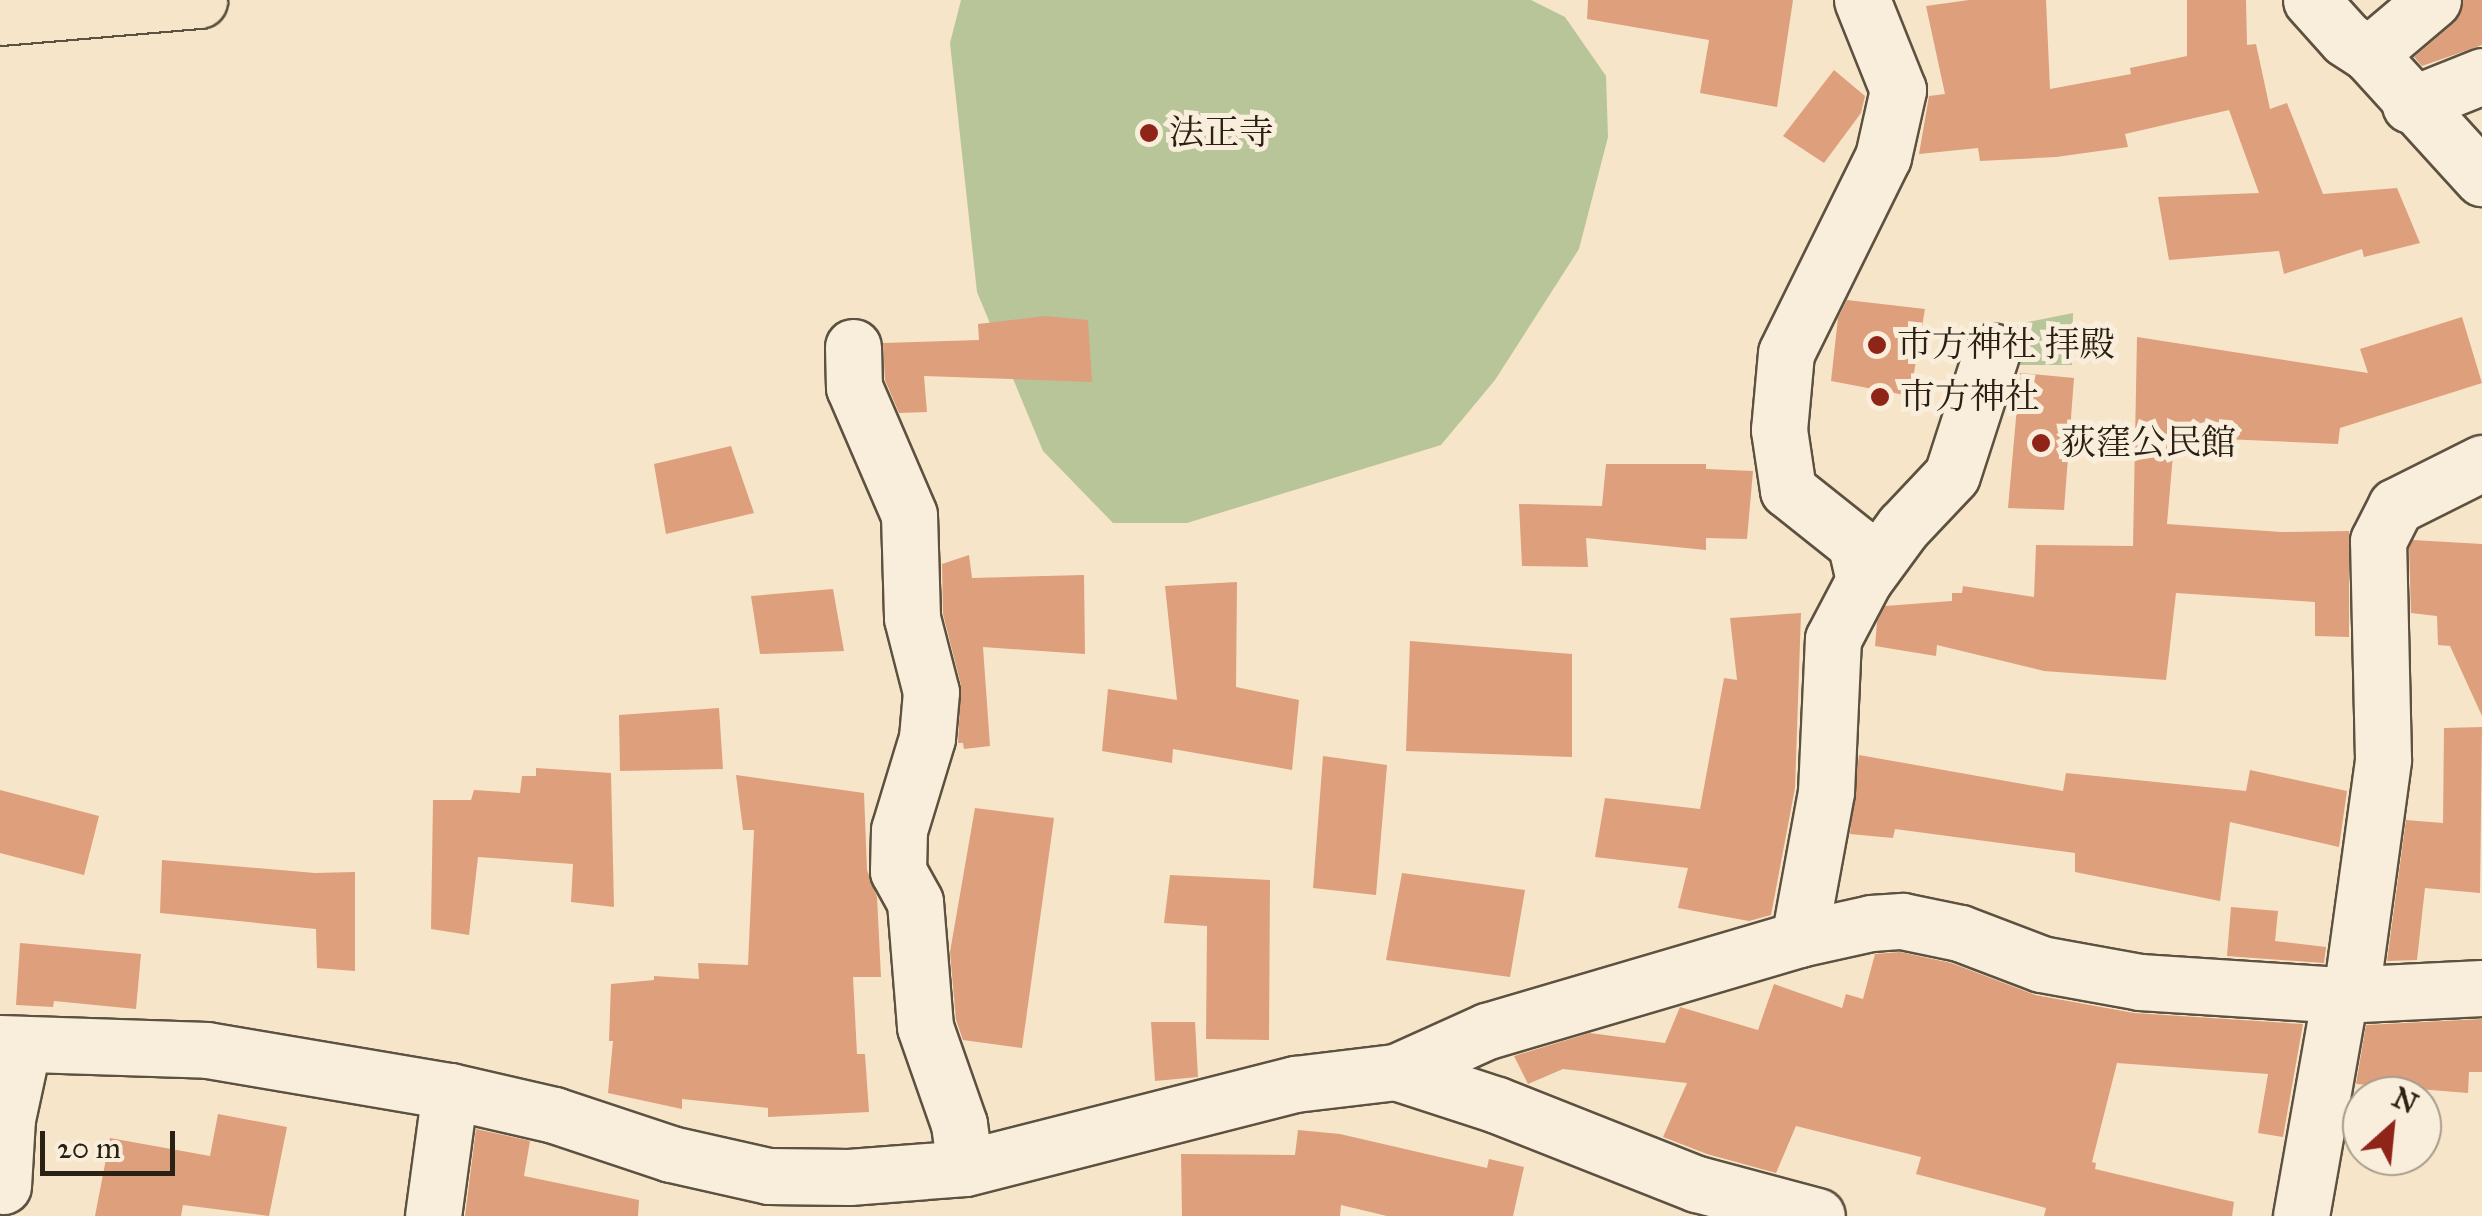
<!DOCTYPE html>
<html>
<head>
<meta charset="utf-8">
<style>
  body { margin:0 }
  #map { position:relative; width:2482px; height:1216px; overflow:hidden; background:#f6e5c8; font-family:"IM FELL Great Primer","Noto Serif JP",serif }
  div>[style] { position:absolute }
  .green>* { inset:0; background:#b8c599 }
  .building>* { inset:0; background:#de9f7c }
  .roads { filter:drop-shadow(2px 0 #5d5140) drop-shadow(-2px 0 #5d5140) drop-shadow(0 2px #5d5140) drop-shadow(0 -2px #5d5140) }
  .minor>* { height:55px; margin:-27.5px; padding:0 27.5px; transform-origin:27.5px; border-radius:27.5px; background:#f9eedb }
  .highway>* { height:55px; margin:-27.5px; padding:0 27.5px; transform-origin:27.5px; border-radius:27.5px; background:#f6e5c8 }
  .dots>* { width:28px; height:28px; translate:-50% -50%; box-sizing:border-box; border:5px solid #f9eedb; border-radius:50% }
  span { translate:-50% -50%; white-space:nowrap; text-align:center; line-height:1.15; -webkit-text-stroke:10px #f9eedb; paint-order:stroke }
  .poi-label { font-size:35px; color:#2a2013 }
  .left { translate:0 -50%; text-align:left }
  .north { position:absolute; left:2342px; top:1076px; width:100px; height:100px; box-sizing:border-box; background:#f9eedb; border:2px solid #a69c8b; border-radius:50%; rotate:27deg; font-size:28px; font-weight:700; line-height:40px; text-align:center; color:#2a2013 }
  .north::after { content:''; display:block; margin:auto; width:35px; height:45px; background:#8f2418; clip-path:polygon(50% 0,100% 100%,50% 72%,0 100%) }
  .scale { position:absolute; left:40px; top:1131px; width:135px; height:45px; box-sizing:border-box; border:5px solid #2a2013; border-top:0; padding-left:12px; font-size:30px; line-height:35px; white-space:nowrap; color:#2a2013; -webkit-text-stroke:8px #f9eedb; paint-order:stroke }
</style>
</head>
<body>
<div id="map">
  <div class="green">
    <i style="clip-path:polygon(961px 0,1531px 0,1565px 17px,1606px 76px,1608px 137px,1579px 249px,1495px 380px,1441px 445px,1187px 523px,1113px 523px,1043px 451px,977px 292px,950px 43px)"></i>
    <i style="clip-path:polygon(2073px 313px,2072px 365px,1994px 365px,1988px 330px)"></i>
  </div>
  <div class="building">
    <i style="clip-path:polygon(1588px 0,1793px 0,1777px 107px,1700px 93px,1709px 40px,1587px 19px)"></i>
    <i style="clip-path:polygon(1969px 0,2046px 0,2050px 89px,2131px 74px,2130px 68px,2187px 56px,2187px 0,2246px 0,2247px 45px,2256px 44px,2270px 109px,2287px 103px,2323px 194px,2397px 188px,2420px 243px,2364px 257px,2362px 249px,2284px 274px,2279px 251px,2169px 260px,2158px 197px,2259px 193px,2229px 110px,2125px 134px,2128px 147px,2056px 157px,1980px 161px,1978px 148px,1919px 154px,1929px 96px,1945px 94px,1926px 6px)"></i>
    <i style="clip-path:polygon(2463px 0,2482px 0,2482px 45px,2422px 66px,2414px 57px,2454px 23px)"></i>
    <i style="clip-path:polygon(1834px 70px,1865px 96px,1861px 113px,1824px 163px,1783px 136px)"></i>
    <i style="clip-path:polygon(1847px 300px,1925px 309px,1910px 396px,1831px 381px,1838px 318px)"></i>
    <i style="clip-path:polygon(1045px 316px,1088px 320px,1092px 382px,924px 376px,927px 412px,899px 413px,885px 380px,883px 343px,979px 340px,978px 324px)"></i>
    <i style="clip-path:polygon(2462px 317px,2482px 383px,2340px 428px,2338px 444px,2224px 439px,2222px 449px,2174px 443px,2167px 524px,2281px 532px,2349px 531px,2349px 637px,2315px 636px,2315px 602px,2176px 593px,2166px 680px,2044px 671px,1937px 645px,1936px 656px,1875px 646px,1877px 622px,1885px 606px,1952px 601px,1952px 593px,1962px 593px,1963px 586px,2034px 597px,2036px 545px,2133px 546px,2137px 337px,2368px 373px,2360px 349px)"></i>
    <i style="clip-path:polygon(2020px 373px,2074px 378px,2064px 510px,2008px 508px)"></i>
    <i style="clip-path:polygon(731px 446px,754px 513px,666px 534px,654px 464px)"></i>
    <i style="clip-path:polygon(1606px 464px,1706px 464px,1706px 469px,1753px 471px,1747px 539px,1706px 538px,1706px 550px,1586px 538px,1588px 567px,1522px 566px,1519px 504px,1602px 506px)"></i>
    <i style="clip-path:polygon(2413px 540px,2482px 544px,2482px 716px,2450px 646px,2438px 645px,2437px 616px,2411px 613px,2409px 548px)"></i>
    <i style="clip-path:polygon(969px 555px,972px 578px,1084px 575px,1085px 654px,983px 647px,990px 746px,964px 749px,963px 743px,958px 743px,961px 685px,943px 614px,942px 564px)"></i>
    <i style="clip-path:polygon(1237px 582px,1236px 687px,1299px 700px,1292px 770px,1173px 749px,1172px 763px,1102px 751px,1108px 689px,1177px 700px,1165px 586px)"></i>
    <i style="clip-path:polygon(833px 589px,844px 651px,760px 654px,751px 596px)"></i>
    <i style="clip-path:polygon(1801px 613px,1795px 788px,1771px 915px,1749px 921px,1678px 908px,1688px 868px,1595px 857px,1605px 798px,1700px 809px,1724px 678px,1737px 680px,1730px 618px)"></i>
    <i style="clip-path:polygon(1410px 641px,1572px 654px,1572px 757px,1406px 751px)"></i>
    <i style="clip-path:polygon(719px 708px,723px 769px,620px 771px,619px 715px)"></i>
    <i style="clip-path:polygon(2482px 727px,2480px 893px,2425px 888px,2417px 960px,2387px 961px,2406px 820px,2443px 823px,2444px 728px)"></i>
    <i style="clip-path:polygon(1859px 755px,2063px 791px,2066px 773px,2246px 791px,2250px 770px,2347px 791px,2339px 847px,2230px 822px,2220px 901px,2075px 872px,2075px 853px,1895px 829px,1893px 838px,1850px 834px)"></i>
    <i style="clip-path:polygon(1323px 756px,1387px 765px,1376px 895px,1313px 888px)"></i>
    <i style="clip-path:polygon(536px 768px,611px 773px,614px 907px,571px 902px,573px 864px,478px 857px,469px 935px,431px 929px,433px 800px,471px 800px,474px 790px,520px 793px,522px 776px,536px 776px)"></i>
    <i style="clip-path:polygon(736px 775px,864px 793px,867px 870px,877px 897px,881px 977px,853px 977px,857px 1054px,865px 1054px,869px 1112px,768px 1117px,768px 1108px,682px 1099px,682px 1109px,608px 1093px,613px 1041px,609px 1041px,611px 984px,654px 980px,654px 976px,699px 979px,698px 963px,748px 965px,754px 830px,743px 830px)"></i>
    <i style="clip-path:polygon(0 790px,99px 816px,84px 875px,0 853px)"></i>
    <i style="clip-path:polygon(975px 808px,1054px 818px,1022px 1048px,963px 1040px,956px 1020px,950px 952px)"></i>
    <i style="clip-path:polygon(162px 860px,315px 873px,355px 872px,355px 971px,317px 968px,316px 929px,160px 913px)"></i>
    <i style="clip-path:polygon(1402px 873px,1525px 890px,1510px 977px,1386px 960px)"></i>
    <i style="clip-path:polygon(1170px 875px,1270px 880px,1269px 1040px,1206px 1039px,1207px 926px,1164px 923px)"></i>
    <i style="clip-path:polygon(2231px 907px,2278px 911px,2275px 941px,2326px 947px,2324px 963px,2227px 956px)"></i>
    <i style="clip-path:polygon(20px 943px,141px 954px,136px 1009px,54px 1001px,53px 1007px,16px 1005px)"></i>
    <i style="clip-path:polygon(1900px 952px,1951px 963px,2035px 995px,2134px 1013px,2303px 1024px,2283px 1137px,2258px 1133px,2268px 1074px,2117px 1063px,2092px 1162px,2096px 1163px,2095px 1169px,2234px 1202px,2232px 1216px,2044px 1216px,2046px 1208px,1916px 1174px,1921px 1157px,1796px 1126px,1776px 1173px,1707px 1154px,1663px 1137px,1687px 1083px,1563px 1069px,1528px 1084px,1514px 1056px,1590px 1033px,1665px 1043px,1680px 1007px,1758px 1030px,1774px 984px,1842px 1008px,1846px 994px,1863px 999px,1875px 954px)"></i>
    <i style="clip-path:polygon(2482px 1019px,2482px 1072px,2469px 1072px,2468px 1093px,2356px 1084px,2366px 1025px)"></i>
    <i style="clip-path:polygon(1151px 1022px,1195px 1022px,1198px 1077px,1155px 1081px)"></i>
    <i style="clip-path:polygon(218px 1114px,287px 1127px,269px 1216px,183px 1205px,181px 1216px,95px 1216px,110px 1138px,210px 1156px)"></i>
    <i style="clip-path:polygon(476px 1129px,530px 1141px,524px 1176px,639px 1200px,638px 1216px,465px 1216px)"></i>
    <i style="clip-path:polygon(1298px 1130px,1340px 1134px,1487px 1168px,1489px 1159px,1524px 1167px,1513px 1216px,1387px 1216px,1341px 1205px,1340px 1216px,1182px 1216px,1181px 1154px,1295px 1155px)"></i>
  </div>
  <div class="roads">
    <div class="minor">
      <i style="left:2311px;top:0;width:52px;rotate:48.1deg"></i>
      <i style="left:2346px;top:39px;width:27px;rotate:33deg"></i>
      <i style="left:2433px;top:0;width:84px;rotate:139.8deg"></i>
      <i style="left:2369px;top:54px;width:168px;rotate:47.7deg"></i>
      <i style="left:2410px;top:105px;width:78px;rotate:-21.9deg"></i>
      <i style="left:853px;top:347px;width:40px;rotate:88.6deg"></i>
      <i style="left:854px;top:387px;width:139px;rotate:66.7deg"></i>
      <i style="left:909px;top:515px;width:103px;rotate:88.3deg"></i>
      <i style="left:912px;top:618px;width:76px;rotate:75.6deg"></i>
      <i style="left:931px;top:692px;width:46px;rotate:95deg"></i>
      <i style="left:927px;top:738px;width:96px;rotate:106.9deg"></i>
      <i style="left:899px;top:830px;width:41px;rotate:91.4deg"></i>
      <i style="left:898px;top:871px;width:35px;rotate:61deg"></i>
      <i style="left:915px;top:902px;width:125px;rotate:85.4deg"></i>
      <i style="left:925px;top:1027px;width:103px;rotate:70.7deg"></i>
      <i style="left:959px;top:1124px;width:44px;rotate:82.2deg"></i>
      <i style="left:1864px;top:580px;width:66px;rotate:-53.7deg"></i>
      <i style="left:1903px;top:527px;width:71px;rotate:-46.7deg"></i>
      <i style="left:1952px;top:475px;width:130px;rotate:-72.1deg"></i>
      <i style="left:1799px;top:939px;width:149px;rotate:-79.6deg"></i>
      <i style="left:1826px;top:792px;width:153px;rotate:-87.4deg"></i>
      <i style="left:1833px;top:639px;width:67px;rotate:-62.3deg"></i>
      <i style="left:1864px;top:580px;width:37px;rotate:-103deg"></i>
      <i style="left:1856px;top:544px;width:87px;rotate:-141.5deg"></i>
      <i style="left:1788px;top:490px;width:61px;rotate:-98.5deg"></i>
      <i style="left:1779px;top:430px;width:77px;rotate:-84.8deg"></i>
      <i style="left:1786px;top:353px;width:219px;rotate:-63.7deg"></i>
      <i style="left:1883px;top:157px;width:69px;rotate:-77.4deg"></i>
      <i style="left:1898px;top:90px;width:97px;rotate:-111.8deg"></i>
      <i style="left:2351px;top:994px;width:237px;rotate:-82.2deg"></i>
      <i style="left:2383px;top:759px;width:218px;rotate:-91.3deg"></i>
      <i style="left:2378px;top:541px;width:39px;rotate:-63deg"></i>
      <i style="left:2396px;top:506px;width:96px;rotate:-26.6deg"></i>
      <i style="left:0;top:1043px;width:207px;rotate:1.9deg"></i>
      <i style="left:207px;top:1050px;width:246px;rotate:9.6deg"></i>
      <i style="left:450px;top:1091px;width:107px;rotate:13deg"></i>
      <i style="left:554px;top:1115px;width:123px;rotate:18.4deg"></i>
      <i style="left:671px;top:1154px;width:100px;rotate:12.7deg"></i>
      <i style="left:769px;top:1176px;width:80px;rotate:0.7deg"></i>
      <i style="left:849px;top:1177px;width:116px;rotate:-4.4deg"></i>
      <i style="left:965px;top:1168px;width:341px;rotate:-14.3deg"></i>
      <i style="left:1295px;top:1084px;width:102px;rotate:-6.8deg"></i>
      <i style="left:1396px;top:1072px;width:106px;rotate:18.1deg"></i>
      <i style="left:1497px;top:1105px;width:215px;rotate:21.6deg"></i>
      <i style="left:1697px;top:1184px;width:124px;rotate:14.9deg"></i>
      <i style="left:1396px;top:1072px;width:100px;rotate:-24.3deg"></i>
      <i style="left:1487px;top:1031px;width:325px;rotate:-16.4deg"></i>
      <i style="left:1799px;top:939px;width:74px;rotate:-12.5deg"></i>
      <i style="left:1871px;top:923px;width:31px;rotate:-4deg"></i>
      <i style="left:1902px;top:921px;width:59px;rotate:11.7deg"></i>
      <i style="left:1960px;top:933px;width:87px;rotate:20.9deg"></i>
      <i style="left:2041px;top:964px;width:101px;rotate:10.3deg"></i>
      <i style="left:2140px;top:982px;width:200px;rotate:3.7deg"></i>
      <i style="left:2340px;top:995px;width:142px;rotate:-2.8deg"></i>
      <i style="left:3px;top:1186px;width:67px;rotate:-86.6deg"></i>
      <i style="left:7px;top:1119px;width:76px;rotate:-77.8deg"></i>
      <i style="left:433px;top:1216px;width:126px;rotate:-82.3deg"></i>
      <i style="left:2301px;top:1216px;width:224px;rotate:-80deg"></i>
    </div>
    <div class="highway">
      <i style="left:0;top:17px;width:200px;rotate:-4.9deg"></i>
    </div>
  </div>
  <div class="dots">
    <i style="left:1149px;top:133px;background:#8f2418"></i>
    <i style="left:1877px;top:345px;background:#8f2418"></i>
    <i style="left:1880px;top:397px;background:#8f2418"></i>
    <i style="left:2041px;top:443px;background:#8f2418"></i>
  </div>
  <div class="poi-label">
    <span class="left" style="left:1169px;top:133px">法正寺</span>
    <span class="left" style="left:1897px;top:345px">市方神社 拝殿</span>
    <span class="left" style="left:1900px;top:397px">市方神社</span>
    <span class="left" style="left:2061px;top:443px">荻窪公民館</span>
  </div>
  <div class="north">N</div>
  <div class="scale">20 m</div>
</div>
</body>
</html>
